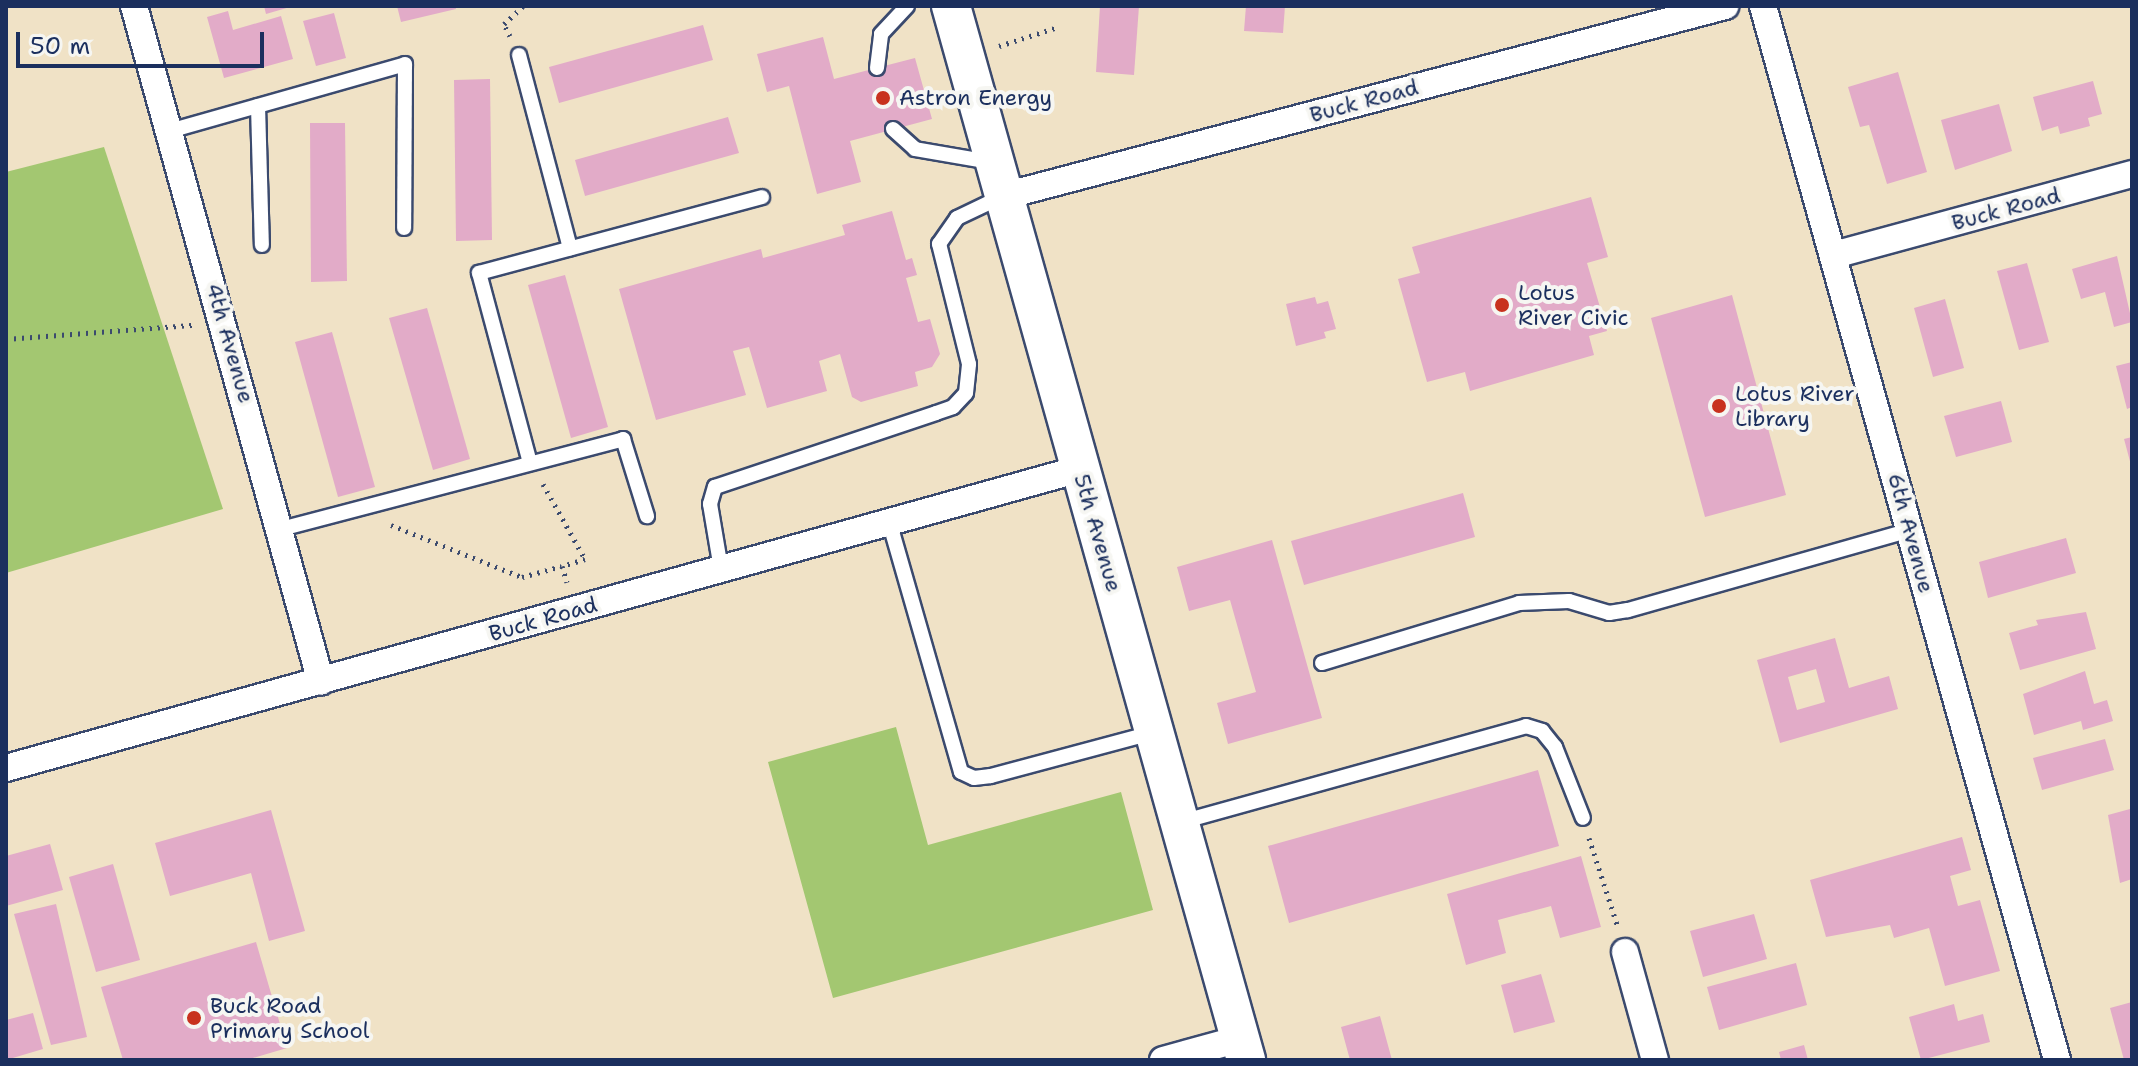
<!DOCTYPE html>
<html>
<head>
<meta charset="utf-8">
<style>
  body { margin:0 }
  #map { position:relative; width:2138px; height:1066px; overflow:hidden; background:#f0e2c6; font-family:"Shantell Sans",sans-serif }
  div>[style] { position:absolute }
  .green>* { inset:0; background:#a3c771 }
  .building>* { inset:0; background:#e2abc8 }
  .path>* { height:5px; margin-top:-2.5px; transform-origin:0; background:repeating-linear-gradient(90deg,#3b4a6e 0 2px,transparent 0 8px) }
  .roads { filter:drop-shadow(2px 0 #3b4a6e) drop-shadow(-2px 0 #3b4a6e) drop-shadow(0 2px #3b4a6e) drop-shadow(0 -2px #3b4a6e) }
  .lane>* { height:14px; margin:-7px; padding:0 7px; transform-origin:7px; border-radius:7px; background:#fff }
  .street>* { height:26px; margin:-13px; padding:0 13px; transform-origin:13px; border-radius:13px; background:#fff }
  .secondary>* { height:38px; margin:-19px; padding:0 19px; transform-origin:19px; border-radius:19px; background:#fff }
  .dots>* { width:22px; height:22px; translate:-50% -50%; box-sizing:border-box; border:4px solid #f6f6f2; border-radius:50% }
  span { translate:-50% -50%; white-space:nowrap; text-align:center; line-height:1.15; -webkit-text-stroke:8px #f6f6f2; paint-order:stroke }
  .poi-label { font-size:22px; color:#1b2f5e }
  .left { translate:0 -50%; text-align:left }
  .street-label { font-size:22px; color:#1b2f5e }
  .frame { position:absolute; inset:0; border:8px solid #1b2f5e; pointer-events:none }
  .scale { position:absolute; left:16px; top:32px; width:248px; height:36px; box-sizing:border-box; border:4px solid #1b2f5e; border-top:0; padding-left:10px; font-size:24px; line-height:28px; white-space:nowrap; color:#1b2f5e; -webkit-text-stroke:6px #f6f6f2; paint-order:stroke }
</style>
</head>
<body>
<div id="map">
  <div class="green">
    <i style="clip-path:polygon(104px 147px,223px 509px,6px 573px,6px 172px)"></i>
    <i style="clip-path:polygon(896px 727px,928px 845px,1121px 792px,1153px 910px,833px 998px,768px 762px)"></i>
  </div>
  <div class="building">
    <i style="clip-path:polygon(264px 6px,290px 6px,290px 7px,266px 14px)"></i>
    <i style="clip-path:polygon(397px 6px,455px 6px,456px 9px,401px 22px)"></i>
    <i style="clip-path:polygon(1100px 6px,1139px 6px,1134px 75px,1096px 72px)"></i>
    <i style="clip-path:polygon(1246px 6px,1285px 6px,1283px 33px,1244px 31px)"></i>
    <i style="clip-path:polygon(228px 11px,233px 30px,281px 16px,293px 59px,224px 78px,207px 17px)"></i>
    <i style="clip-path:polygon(334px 13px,346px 58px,316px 66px,303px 21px)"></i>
    <i style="clip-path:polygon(703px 25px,713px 60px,559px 103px,549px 67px)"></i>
    <i style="clip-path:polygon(823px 37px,834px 79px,915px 58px,932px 119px,850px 141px,861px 182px,817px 194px,789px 86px,767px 92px,757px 54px)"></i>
    <i style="clip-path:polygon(1898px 72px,1927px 172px,1887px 184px,1869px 125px,1860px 127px,1848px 87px)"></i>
    <i style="clip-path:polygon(490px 79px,492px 240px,456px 241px,454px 80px)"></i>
    <i style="clip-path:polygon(2093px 81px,2102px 114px,2088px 118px,2090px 126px,2060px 134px,2058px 126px,2042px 131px,2033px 97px)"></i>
    <i style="clip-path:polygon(1999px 104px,2012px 151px,1955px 170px,1941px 120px)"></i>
    <i style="clip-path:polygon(728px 117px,739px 153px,585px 196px,575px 160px)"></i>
    <i style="clip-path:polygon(310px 123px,345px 123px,347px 281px,311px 282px)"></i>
    <i style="clip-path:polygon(1591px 197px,1608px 257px,1587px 263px,1607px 331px,1589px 336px,1594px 355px,1470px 391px,1465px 372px,1427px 382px,1398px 279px,1420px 273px,1412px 247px)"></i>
    <i style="clip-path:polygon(892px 211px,906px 260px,912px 258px,917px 275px,906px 278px,918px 322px,930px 319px,940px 354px,932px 367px,915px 372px,918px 386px,861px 402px,852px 397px,840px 354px,819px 361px,827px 391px,767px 408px,749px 347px,733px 351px,746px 395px,656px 420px,619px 289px,761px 249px,763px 258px,845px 235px,842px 225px)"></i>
    <i style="clip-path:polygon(2117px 256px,2132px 322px,2114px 327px,2105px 292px,2081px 299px,2072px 269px)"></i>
    <i style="clip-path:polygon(2027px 263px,2049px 342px,2019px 350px,1997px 271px)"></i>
    <i style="clip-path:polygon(565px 275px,608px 427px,571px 438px,528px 285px)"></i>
    <i style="clip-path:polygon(1732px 295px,1786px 495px,1705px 517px,1651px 318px)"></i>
    <i style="clip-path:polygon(1315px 297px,1317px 304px,1328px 301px,1336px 329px,1324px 332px,1326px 338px,1296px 346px,1286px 304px)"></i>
    <i style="clip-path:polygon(1945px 299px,1964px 368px,1933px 377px,1914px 308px)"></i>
    <i style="clip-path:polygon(427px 308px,470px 459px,433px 470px,389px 318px)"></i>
    <i style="clip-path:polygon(332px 332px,375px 487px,338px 497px,295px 342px)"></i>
    <i style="clip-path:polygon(2132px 362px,2132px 407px,2127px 409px,2116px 366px)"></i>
    <i style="clip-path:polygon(2001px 401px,2012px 442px,1956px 457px,1944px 416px)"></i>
    <i style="clip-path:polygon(2132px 437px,2132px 465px,2131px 465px,2124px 439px)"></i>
    <i style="clip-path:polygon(1463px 493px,1475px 537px,1304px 585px,1291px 541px)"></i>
    <i style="clip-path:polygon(2066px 538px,2076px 573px,1988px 598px,1979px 562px)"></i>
    <i style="clip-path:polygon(1272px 540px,1322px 718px,1228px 744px,1217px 703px,1256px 692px,1230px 600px,1189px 611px,1177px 567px)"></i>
    <i style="clip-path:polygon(2086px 612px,2096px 649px,2020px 670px,2009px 633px,2038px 625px,2036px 620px)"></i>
    <i style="clip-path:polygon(evenodd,1835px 638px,1849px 688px,1889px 676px,1898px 709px,1780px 743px,1757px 660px,1835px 638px,1816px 669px,1825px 702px,1797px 710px,1788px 677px,1816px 669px)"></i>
    <i style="clip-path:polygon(2085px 671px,2094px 704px,2107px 700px,2113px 721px,2083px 730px,2081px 721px,2034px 735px,2023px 694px)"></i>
    <i style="clip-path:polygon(2105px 739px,2114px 770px,2042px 790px,2033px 758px)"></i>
    <i style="clip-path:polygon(1538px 770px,1559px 846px,1289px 923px,1268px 846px)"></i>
    <i style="clip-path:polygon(2130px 809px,2132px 879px,2120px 883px,2108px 815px)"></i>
    <i style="clip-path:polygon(271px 810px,305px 931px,269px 941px,251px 873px,170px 896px,155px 843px)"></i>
    <i style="clip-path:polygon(1962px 837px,1971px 870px,1950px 876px,1958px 906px,1980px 900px,2000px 971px,1945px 986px,1929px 928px,1894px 938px,1890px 925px,1826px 937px,1810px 880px)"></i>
    <i style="clip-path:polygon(50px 844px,63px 890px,6px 906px,6px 856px)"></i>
    <i style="clip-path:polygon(1581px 856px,1601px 927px,1560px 938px,1551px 906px,1498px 920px,1506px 953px,1466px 965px,1447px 894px)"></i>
    <i style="clip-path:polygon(113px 864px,140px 960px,96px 972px,69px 877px)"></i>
    <i style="clip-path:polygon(56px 904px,87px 1037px,51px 1045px,14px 914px)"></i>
    <i style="clip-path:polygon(1754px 914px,1767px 959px,1703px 977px,1690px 931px)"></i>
    <i style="clip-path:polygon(256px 942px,287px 1048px,246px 1060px,123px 1060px,101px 987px)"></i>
    <i style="clip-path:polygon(1796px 963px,1807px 1005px,1719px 1030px,1707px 987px)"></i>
    <i style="clip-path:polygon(1541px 974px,1555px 1022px,1514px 1033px,1501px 985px)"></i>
    <i style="clip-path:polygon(2132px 1002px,2132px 1060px,2124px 1060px,2110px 1008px)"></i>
    <i style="clip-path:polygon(1954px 1004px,1958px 1021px,1983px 1014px,1990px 1042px,1921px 1060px,1909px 1017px)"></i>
    <i style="clip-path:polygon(33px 1013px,43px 1049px,6px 1060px,6px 1020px)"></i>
    <i style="clip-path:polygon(1380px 1016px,1392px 1060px,1350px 1060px,1341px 1027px)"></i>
    <i style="clip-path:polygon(1804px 1045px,1808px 1060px,1781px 1060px,1779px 1052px)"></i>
  </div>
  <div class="path">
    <i style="left:510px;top:36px;width:13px;rotate:-117deg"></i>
    <i style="left:504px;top:24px;width:26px;rotate:-43deg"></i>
    <i style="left:999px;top:46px;width:59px;rotate:-17.8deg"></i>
    <i style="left:6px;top:339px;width:189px;rotate:-4.3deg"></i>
    <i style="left:543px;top:484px;width:86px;rotate:60.8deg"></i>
    <i style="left:585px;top:559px;width:24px;rotate:163deg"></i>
    <i style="left:562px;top:566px;width:17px;rotate:73deg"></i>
    <i style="left:391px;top:525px;width:141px;rotate:21.7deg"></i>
    <i style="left:522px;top:577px;width:41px;rotate:-15.4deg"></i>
    <i style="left:1589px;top:838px;width:94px;rotate:72deg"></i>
  </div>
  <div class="roads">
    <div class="lane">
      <i style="left:519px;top:55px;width:200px;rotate:75.2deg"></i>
      <i style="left:877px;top:68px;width:34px;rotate:-83deg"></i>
      <i style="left:881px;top:34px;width:38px;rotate:-47deg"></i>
      <i style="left:258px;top:106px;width:139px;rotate:88.4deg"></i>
      <i style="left:893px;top:129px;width:30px;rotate:42deg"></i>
      <i style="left:915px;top:149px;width:76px;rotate:9.8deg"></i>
      <i style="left:169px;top:131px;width:245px;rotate:-15.8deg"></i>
      <i style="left:405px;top:64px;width:164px;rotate:90.3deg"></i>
      <i style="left:530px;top:463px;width:197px;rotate:-105deg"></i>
      <i style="left:479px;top:273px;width:293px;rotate:-15deg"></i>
      <i style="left:889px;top:521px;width:261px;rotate:74deg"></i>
      <i style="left:961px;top:772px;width:14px;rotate:25deg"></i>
      <i style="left:974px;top:778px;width:17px;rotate:-7deg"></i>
      <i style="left:991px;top:776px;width:166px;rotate:-15deg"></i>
      <i style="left:281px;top:529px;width:354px;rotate:-14.7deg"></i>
      <i style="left:623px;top:439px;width:81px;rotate:72.7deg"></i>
      <i style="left:721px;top:569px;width:66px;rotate:-99.6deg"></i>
      <i style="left:710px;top:504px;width:18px;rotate:-74deg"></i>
      <i style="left:715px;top:487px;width:233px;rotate:-18.5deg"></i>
      <i style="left:936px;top:413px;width:18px;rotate:-19deg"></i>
      <i style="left:953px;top:407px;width:19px;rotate:-47deg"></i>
      <i style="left:966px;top:393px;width:29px;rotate:-84deg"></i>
      <i style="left:969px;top:364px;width:124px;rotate:-104deg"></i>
      <i style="left:939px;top:244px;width:32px;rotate:-55deg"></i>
      <i style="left:957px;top:218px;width:49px;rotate:-25.5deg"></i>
      <i style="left:1322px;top:663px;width:206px;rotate:-16.9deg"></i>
      <i style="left:1519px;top:603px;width:50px;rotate:-2.3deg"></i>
      <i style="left:1569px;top:601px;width:42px;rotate:16.7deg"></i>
      <i style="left:1609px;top:613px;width:19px;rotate:-9deg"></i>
      <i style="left:1628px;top:610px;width:293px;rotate:-15.8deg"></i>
      <i style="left:1181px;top:822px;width:358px;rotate:-15.5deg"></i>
      <i style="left:1526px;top:726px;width:17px;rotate:17deg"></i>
      <i style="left:1542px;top:731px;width:21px;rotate:51deg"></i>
      <i style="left:1555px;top:747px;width:76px;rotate:68.5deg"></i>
    </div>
    <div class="street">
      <i style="left:134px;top:6px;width:701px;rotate:74.54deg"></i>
      <i style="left:1763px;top:6px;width:1094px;rotate:74.41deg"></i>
      <i style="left:1004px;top:196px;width:746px;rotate:-14.76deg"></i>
      <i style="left:1834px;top:255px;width:309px;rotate:-15.2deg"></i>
      <i style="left:6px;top:768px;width:1115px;rotate:-15.56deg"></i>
      <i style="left:1625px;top:952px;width:112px;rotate:74.5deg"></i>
      <i style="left:1163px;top:1060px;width:80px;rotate:-15.3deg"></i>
    </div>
    <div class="secondary">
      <i style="left:951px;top:6px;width:1095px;rotate:74.36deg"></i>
    </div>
  </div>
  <div class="dots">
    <i style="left:883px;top:98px;background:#c8321e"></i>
    <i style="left:1502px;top:305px;background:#c8321e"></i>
    <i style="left:1719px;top:406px;background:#c8321e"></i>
    <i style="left:194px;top:1018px;background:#c8321e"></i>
  </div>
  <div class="poi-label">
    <span class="left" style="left:899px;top:98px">Astron Energy</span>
    <span class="left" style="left:1518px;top:305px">Lotus<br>River Civic</span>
    <span class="left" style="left:1735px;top:406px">Lotus River<br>Library</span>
    <span class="left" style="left:210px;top:1018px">Buck Road<br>Primary School</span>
  </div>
  <div class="street-label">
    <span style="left:1364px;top:101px;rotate:-15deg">Buck Road</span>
    <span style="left:2006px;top:209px;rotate:-15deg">Buck Road</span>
    <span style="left:230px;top:343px;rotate:74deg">4th Avenue</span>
    <span style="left:1098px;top:533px;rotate:74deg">5th Avenue</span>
    <span style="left:1911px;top:533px;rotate:75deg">6th Avenue</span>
    <span style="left:543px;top:619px;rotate:-16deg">Buck Road</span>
  </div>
  <div class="frame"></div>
  <div class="scale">50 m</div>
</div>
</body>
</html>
